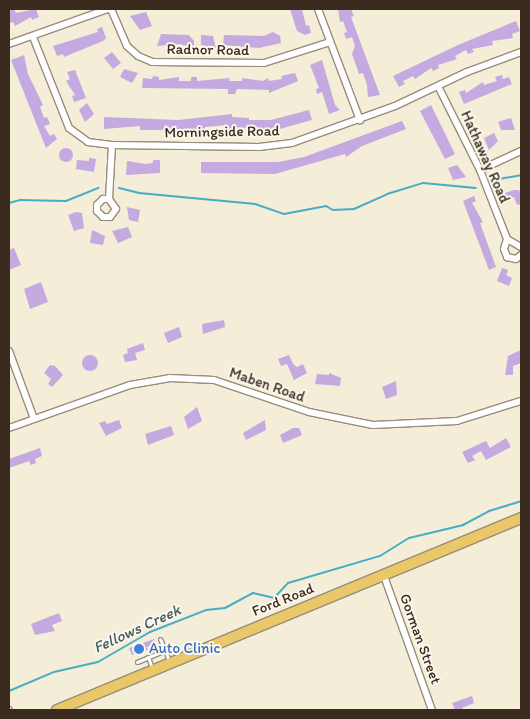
<!DOCTYPE html>
<html>
<head>
<meta charset="utf-8">
<style>
  body { margin:0 }
  #map { position:relative; width:530px; height:719px; overflow:hidden; background:#f4edd7; font-family:Itim,sans-serif }
  div>[style] { position:absolute }
  .stream>* { height:2px; margin:-1px; padding:0 1px; transform-origin:1px; border-radius:1px; background:#47adc7 }
  .building>* { inset:0; background:#c4aae0 }
  .round { border-radius:50% }
  .roads { filter:drop-shadow(1px 0 #988c7a) drop-shadow(-1px 0 #988c7a) drop-shadow(0 1px #988c7a) drop-shadow(0 -1px #988c7a) }
  .service>* { height:3px; margin:-1.5px; padding:0 1.5px; transform-origin:1.5px; border-radius:1.5px; background:#fff }
  .minor>* { height:6px; margin:-3px; padding:0 3px; transform-origin:3px; border-radius:3px; background:#fff }
  .primary>* { height:10px; margin:-5px; padding:0 5px; transform-origin:5px; border-radius:5px; background:#eac769 }
  .dots>* { width:14px; height:14px; translate:-50% -50%; box-sizing:border-box; border:2px solid #fbf7ec; border-radius:50% }
  span { translate:-50% -50%; white-space:nowrap; text-align:center; line-height:1.15; -webkit-text-stroke:4px #fbf7ec; paint-order:stroke }
  .street-label { font-size:15px; color:#3b2a1e }
  .shop-label { font-size:15px; color:#366cbe }
  .left { translate:0 -50%; text-align:left }
  .water-label { font-size:16px; color:#405e62; font-style:italic }
  .frame { position:absolute; inset:0; border:10px solid #3b2a1e; pointer-events:none }
</style>
</head>
<body>
<div id="map">
  <div class="stream">
    <i style="left:499px;top:179px;width:22px;rotate:-10deg"></i>
    <i style="left:119px;top:188px;width:21px;rotate:14deg"></i>
    <i style="left:139px;top:193px;width:117px;rotate:5.4deg"></i>
    <i style="left:255px;top:204px;width:31px;rotate:19deg"></i>
    <i style="left:284px;top:214px;width:43px;rotate:-10.8deg"></i>
    <i style="left:326px;top:206px;width:8px;rotate:30deg"></i>
    <i style="left:333px;top:210px;width:21px;rotate:-3deg"></i>
    <i style="left:354px;top:209px;width:36px;rotate:-24deg"></i>
    <i style="left:387px;top:194px;width:38px;rotate:-17deg"></i>
    <i style="left:423px;top:183px;width:53px;rotate:5.4deg"></i>
    <i style="left:9px;top:203px;width:11px;rotate:-15deg"></i>
    <i style="left:20px;top:200px;width:46px;rotate:1.2deg"></i>
    <i style="left:66px;top:201px;width:35px;rotate:-22deg"></i>
    <i style="left:9px;top:691px;width:49px;rotate:-22.9deg"></i>
    <i style="left:54px;top:672px;width:45px;rotate:-12.8deg"></i>
    <i style="left:98px;top:662px;width:60px;rotate:-30deg"></i>
    <i style="left:150px;top:632px;width:60px;rotate:-21.4deg"></i>
    <i style="left:206px;top:610px;width:19px;rotate:-6deg"></i>
    <i style="left:225px;top:608px;width:32px;rotate:-28deg"></i>
    <i style="left:253px;top:593px;width:22px;rotate:13deg"></i>
    <i style="left:274px;top:598px;width:21px;rotate:-47deg"></i>
    <i style="left:288px;top:583px;width:96px;rotate:-16.4deg"></i>
    <i style="left:380px;top:556px;width:34px;rotate:-32deg"></i>
    <i style="left:409px;top:538px;width:56px;rotate:-13.5deg"></i>
    <i style="left:463px;top:525px;width:30px;rotate:-28deg"></i>
    <i style="left:489px;top:511px;width:34px;rotate:-17deg"></i>
  </div>
  <div class="building">
    <i style="clip-path:polygon(14px 9px,16px 13px,36px 9px,39px 17px,32px 20px,31px 17px,15px 26px,13px 22px,9px 23px,9px 11px)"></i>
    <i style="clip-path:polygon(290px 9px,302px 9px,306px 26px,309px 25px,311px 33px,305px 35px,297px 31px)"></i>
    <i style="clip-path:polygon(338px 9px,351px 9px,354px 16px,351px 17px,380px 95px,368px 97px,367px 85px,363px 73px,359px 74px,352px 54px,355px 46px,352px 37px,346px 39px,344px 33px,347px 32px,343px 21px,340px 22px)"></i>
    <i style="clip-path:polygon(146px 12px,152px 26px,140px 30px,130px 16px)"></i>
    <i style="clip-path:polygon(516px 21px,520px 31px,512px 34px,513px 38px,492px 41px,493px 45px,472px 49px,474px 52px,468px 54px,466px 50px,455px 56px,457px 59px,438px 65px,439px 68px,433px 71px,431px 68px,415px 79px,413px 76px,403px 81px,405px 84px,399px 87px,393px 76px,458px 45px)"></i>
    <i style="clip-path:polygon(102px 27px,106px 38px,103px 41px,64px 57px,63px 54px,57px 56px,53px 46px,98px 32px,97px 29px)"></i>
    <i style="clip-path:polygon(273px 32px,280px 36px,281px 43px,259px 48px,223px 45px,224px 35px,264px 36px)"></i>
    <i style="clip-path:polygon(161px 34px,189px 35px,194px 41px,194px 48px,180px 44px,157px 46px)"></i>
    <i style="clip-path:polygon(201px 35px,213px 36px,216px 48px,201px 45px)"></i>
    <i style="clip-path:polygon(112px 52px,121px 63px,113px 69px,104px 58px)"></i>
    <i style="clip-path:polygon(24px 55px,28px 74px,43px 105px,40px 107px,44px 118px,47px 117px,50px 124px,44px 126px,50px 136px,54px 134px,57px 139px,46px 148px,11px 60px)"></i>
    <i style="clip-path:polygon(322px 60px,335px 105px,340px 110px,329px 114px,322px 92px,317px 94px,316px 89px,319px 88px,310px 65px)"></i>
    <i style="clip-path:polygon(124px 69px,138px 73px,132px 83px,120px 77px)"></i>
    <i style="clip-path:polygon(75px 70px,86px 98px,74px 102px,72px 96px,75px 95px,66px 81px,70px 79px,67px 72px)"></i>
    <i style="clip-path:polygon(295px 73px,298px 81px,269px 93px,269px 90px,237px 89px,235px 94px,228px 94px,228px 89px,142px 88px,143px 78px,152px 79px,153px 76px,159px 77px,159px 80px,179px 77px,179px 81px,191px 81px,191px 77px,197px 77px,197px 81px,230px 78px,229px 81px,242px 81px,242px 78px,263px 81px,268px 78px,269px 81px,282px 79px,281px 76px)"></i>
    <i style="clip-path:polygon(502px 75px,503px 79px,509px 77px,512px 84px,464px 104px,459px 92px,465px 90px,466px 93px,483px 82px,484px 85px,497px 81px,495px 77px)"></i>
    <i style="clip-path:polygon(87px 103px,94px 114px,85px 122px,79px 110px)"></i>
    <i style="clip-path:polygon(431px 105px,455px 154px,445px 159px,420px 111px)"></i>
    <i style="clip-path:polygon(309px 110px,312px 120px,276px 130px,234px 127px,234px 131px,227px 131px,227px 125px,205px 127px,205px 130px,140px 130px,140px 126px,104px 129px,104px 117px,178px 120px,232px 114px,232px 117px,249px 118px,249px 120px,271px 120px)"></i>
    <i style="clip-path:polygon(511px 118px,515px 130px,501px 130px,498px 122px)"></i>
    <i style="clip-path:polygon(402px 121px,406px 129px,362px 146px,346px 157px,345px 154px,275px 174px,201px 173px,201px 162px,278px 162px,304px 157px)"></i>
    <i style="clip-path:polygon(494px 133px,498px 141px,489px 150px,484px 138px)"></i>
    <i class="round" style="left:59px;top:148px;width:14px;height:14px"></i>
    <i style="clip-path:polygon(89px 158px,96px 159px,94px 172px,76px 169px,77px 160px,89px 161px)"></i>
    <i style="clip-path:polygon(153px 160px,160px 160px,160px 173px,126px 175px,127px 161px,146px 164px,153px 163px)"></i>
    <i style="clip-path:polygon(457px 165px,466px 177px,453px 180px,448px 168px)"></i>
    <i style="clip-path:polygon(514px 190px,519px 190px,521px 195px,521px 204px,517px 205px,514px 197px,507px 199px,505px 193px)"></i>
    <i style="clip-path:polygon(474px 196px,476px 201px,472px 203px,483px 222px,480px 223px,496px 267px,489px 270px,463px 201px)"></i>
    <i style="clip-path:polygon(127px 207px,140px 210px,138px 222px,129px 220px)"></i>
    <i style="clip-path:polygon(76px 212px,82px 213px,84px 228px,74px 231px,68px 215px)"></i>
    <i style="clip-path:polygon(128px 227px,132px 237px,118px 243px,112px 231px)"></i>
    <i style="clip-path:polygon(92px 230px,105px 236px,103px 245px,90px 243px)"></i>
    <i style="clip-path:polygon(14px 248px,21px 265px,9px 270px,9px 250px)"></i>
    <i style="clip-path:polygon(502px 268px,508px 270px,506px 275px,512px 278px,509px 286px,497px 281px)"></i>
    <i style="clip-path:polygon(41px 282px,48px 302px,30px 309px,24px 289px)"></i>
    <i style="clip-path:polygon(224px 320px,225px 327px,203px 334px,202px 324px)"></i>
    <i style="clip-path:polygon(179px 327px,182px 337px,168px 343px,164px 333px)"></i>
    <i style="clip-path:polygon(143px 343px,145px 350px,135px 353px,137px 360px,125px 362px,123px 355px,128px 353px,127px 349px)"></i>
    <i style="clip-path:polygon(521px 350px,521px 363px,513px 366px,513px 375px,505px 375px,508px 356px)"></i>
    <i style="clip-path:polygon(289px 355px,293px 364px,297px 367px,303px 364px,307px 373px,294px 380px,287px 364px,281px 366px,278px 359px)"></i>
    <i class="round" style="left:82px;top:355px;width:16px;height:16px"></i>
    <i style="clip-path:polygon(50px 365px,55px 366px,63px 375px,52px 387px,48px 384px,51px 379px,44px 373px)"></i>
    <i style="clip-path:polygon(329px 373px,341px 378px,340px 386px,315px 384px,317px 374px,329px 375px)"></i>
    <i style="clip-path:polygon(396px 381px,397px 395px,386px 399px,382px 387px)"></i>
    <i style="clip-path:polygon(197px 407px,202px 421px,188px 429px,184px 417px)"></i>
    <i style="clip-path:polygon(119px 420px,122px 428px,106px 436px,99px 423px,105px 421px,107px 424px)"></i>
    <i style="clip-path:polygon(265px 420px,266px 430px,246px 440px,243px 433px)"></i>
    <i style="clip-path:polygon(171px 426px,174px 435px,148px 445px,145px 434px)"></i>
    <i style="clip-path:polygon(293px 428px,299px 428px,302px 435px,283px 443px,280px 435px)"></i>
    <i style="clip-path:polygon(506px 438px,511px 447px,486px 460px,481px 451px,472px 456px,475px 460px,468px 463px,462px 452px,486px 441px,490px 448px)"></i>
    <i style="clip-path:polygon(40px 448px,42px 456px,35px 459px,36px 463px,31px 465px,29px 461px,9px 468px,9px 459px)"></i>
    <i style="clip-path:polygon(59px 613px,62px 621px,52px 625px,55px 631px,35px 635px,31px 624px)"></i>
    <i style="clip-path:polygon(154px 639px,155px 643px,147px 647px,148px 650px,132px 655px,129px 648px)"></i>
    <i style="clip-path:polygon(472px 696px,474px 703px,462px 708px,462px 710px,455px 710px,452px 703px)"></i>
  </div>
  <div class="roads">
    <div class="service">
      <i style="left:165px;top:650px;width:12px;rotate:70deg"></i>
      <i style="left:148px;top:657px;width:12px;rotate:70deg"></i>
      <i style="left:137px;top:662px;width:30px;rotate:-23deg"></i>
      <i style="left:165px;top:650px;width:12px;rotate:-114deg"></i>
      <i style="left:9px;top:708px;width:2px;rotate:63deg"></i>
    </div>
    <div class="minor">
      <i style="left:111px;top:9px;width:40px;rotate:66.6deg"></i>
      <i style="left:127px;top:46px;width:15px;rotate:42deg"></i>
      <i style="left:138px;top:56px;width:15px;rotate:23deg"></i>
      <i style="left:152px;top:62px;width:112px;rotate:0.5deg"></i>
      <i style="left:264px;top:63px;width:69px;rotate:-17.7deg"></i>
      <i style="left:318px;top:9px;width:119px;rotate:69.3deg"></i>
      <i style="left:33px;top:37px;width:98px;rotate:68.4deg"></i>
      <i style="left:69px;top:128px;width:24px;rotate:36deg"></i>
      <i style="left:88px;top:142px;width:24px;rotate:7deg"></i>
      <i style="left:112px;top:145px;width:147px;rotate:0.8deg"></i>
      <i style="left:259px;top:147px;width:33px;rotate:-7deg"></i>
      <i style="left:292px;top:143px;width:109px;rotate:-19.8deg"></i>
      <i style="left:395px;top:106px;width:80px;rotate:-25.3deg"></i>
      <i style="left:467px;top:72px;width:58px;rotate:-20.3deg"></i>
      <i style="left:9px;top:44px;width:105px;rotate:-19.5deg"></i>
      <i style="left:438px;top:86px;width:94px;rotate:63.4deg"></i>
      <i style="left:480px;top:170px;width:74px;rotate:68.6deg"></i>
      <i style="left:507px;top:239px;width:16px;rotate:30deg"></i>
      <i style="left:480px;top:170px;width:45px;rotate:-24.9deg"></i>
      <i style="left:109px;top:199px;width:6px;rotate:180deg"></i>
      <i style="left:103px;top:199px;width:8px;rotate:135deg"></i>
      <i style="left:97px;top:205px;width:6px;rotate:90deg"></i>
      <i style="left:97px;top:211px;width:8px;rotate:45deg"></i>
      <i style="left:103px;top:217px;width:7px"></i>
      <i style="left:110px;top:217px;width:10px;rotate:-53deg"></i>
      <i style="left:116px;top:209px;width:12px;rotate:-125deg"></i>
      <i style="left:109px;top:199px;width:54px;rotate:-86.8deg"></i>
      <i style="left:507px;top:239px;width:10px;rotate:107deg"></i>
      <i style="left:504px;top:249px;width:9px;rotate:69deg"></i>
      <i style="left:507px;top:257px;width:9px;rotate:13deg"></i>
      <i style="left:516px;top:259px;width:6px;rotate:-39deg"></i>
      <i style="left:9px;top:351px;width:72px;rotate:69.8deg"></i>
      <i style="left:9px;top:428px;width:128px;rotate:-19.6deg"></i>
      <i style="left:130px;top:385px;width:41px;rotate:-9.9deg"></i>
      <i style="left:170px;top:378px;width:44px;rotate:2.6deg"></i>
      <i style="left:214px;top:380px;width:100px;rotate:18.6deg"></i>
      <i style="left:309px;top:412px;width:65px;rotate:11.5deg"></i>
      <i style="left:373px;top:425px;width:84px;rotate:-2.7deg"></i>
      <i style="left:457px;top:421px;width:67px;rotate:-17.4deg"></i>
      <i style="left:384px;top:576px;width:142px;rotate:70.3deg"></i>
    </div>
    <div class="primary">
      <i style="left:57px;top:710px;width:502px;rotate:-22.48deg"></i>
    </div>
  </div>
  <div class="dots">
    <i style="left:139px;top:649px;background:#3f7fe0"></i>
  </div>
  <div class="street-label">
    <span style="left:208px;top:50px;rotate:1deg">Radnor Road</span>
    <span style="left:222px;top:132px;rotate:-1deg">Morningside Road</span>
    <span style="left:485px;top:157px;rotate:66deg">Hathaway Road</span>
    <span style="left:267px;top:385px;rotate:19deg">Maben Road</span>
    <span style="left:283px;top:600px;rotate:-22deg">Ford Road</span>
    <span style="left:420px;top:639px;rotate:70deg">Gorman Street</span>
  </div>
  <div class="shop-label">
    <span class="left" style="left:149px;top:649px">Auto Clinic</span>
  </div>
  <div class="water-label">
    <span style="left:137px;top:629px;rotate:-25deg">Fellows Creek</span>
  </div>
  <div class="frame"></div>
</div>
</body>
</html>
